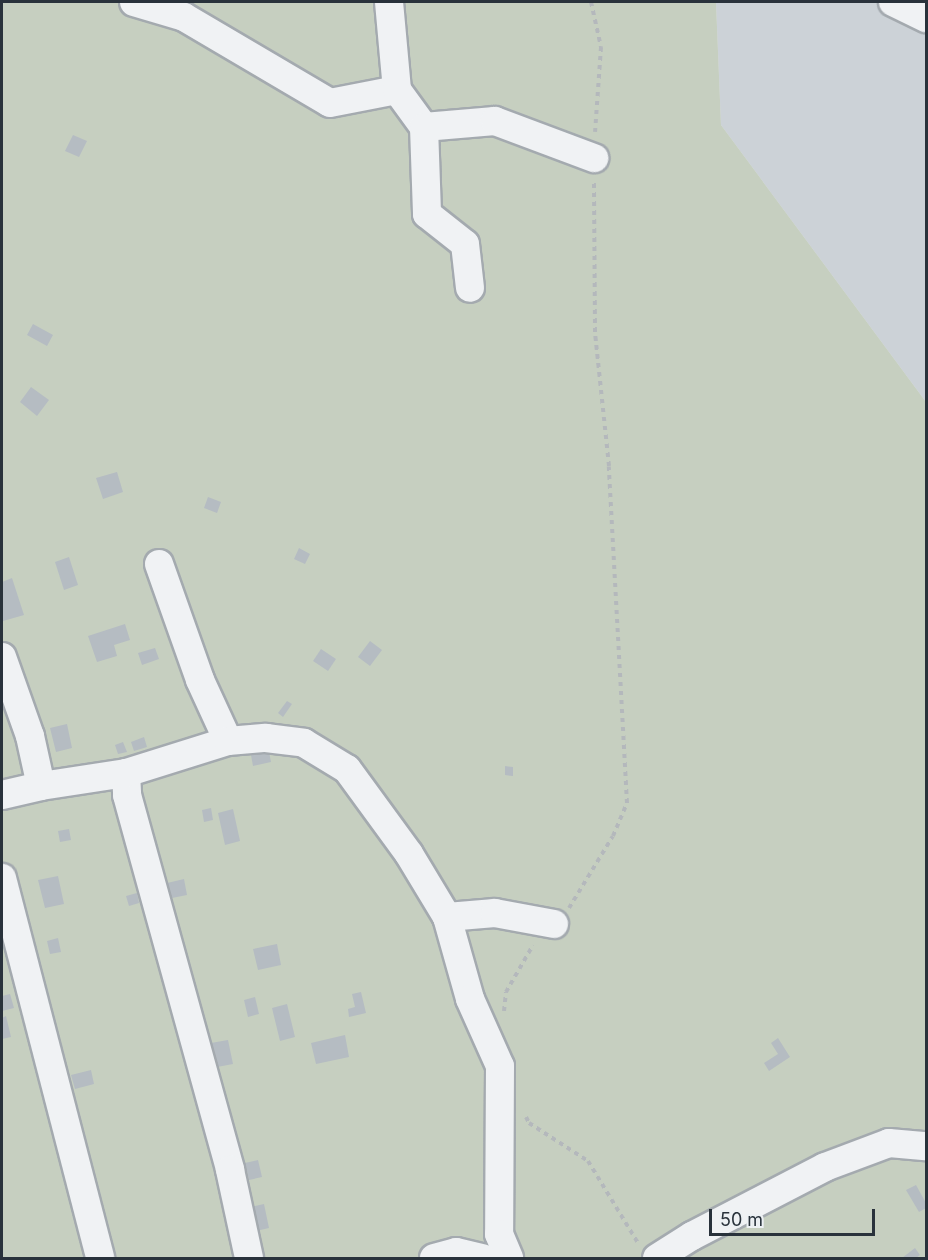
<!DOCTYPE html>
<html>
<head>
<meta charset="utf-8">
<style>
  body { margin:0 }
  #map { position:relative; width:928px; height:1260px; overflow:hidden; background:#dee2e6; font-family:Inter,sans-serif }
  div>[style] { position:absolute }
  .built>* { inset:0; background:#ccd2d7 }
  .green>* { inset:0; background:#c6cfc0 }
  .building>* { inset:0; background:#b5bcc2 }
  .path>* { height:4px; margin-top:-2px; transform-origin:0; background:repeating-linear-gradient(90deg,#b4b8bc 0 4.5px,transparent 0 9px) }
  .roads { filter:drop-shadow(2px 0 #a4aaaf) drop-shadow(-2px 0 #a4aaaf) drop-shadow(0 2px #a4aaaf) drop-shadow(0 -2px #a4aaaf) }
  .minor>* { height:28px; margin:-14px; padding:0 14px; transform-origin:14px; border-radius:14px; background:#f0f2f4 }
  span { translate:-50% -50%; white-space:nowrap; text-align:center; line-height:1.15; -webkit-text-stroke:5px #edf1f4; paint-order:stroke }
  .frame { position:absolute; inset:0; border:3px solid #29323b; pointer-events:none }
  .scale { position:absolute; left:709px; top:1209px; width:166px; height:27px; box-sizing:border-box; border:3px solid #29323b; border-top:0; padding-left:8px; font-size:18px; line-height:21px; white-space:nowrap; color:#29323b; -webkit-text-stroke:4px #edf1f4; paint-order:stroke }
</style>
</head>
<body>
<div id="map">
  <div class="built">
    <i style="clip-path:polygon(716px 2px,926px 2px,926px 402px,721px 125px)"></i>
  </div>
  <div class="green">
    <i style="clip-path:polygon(2px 2px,716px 2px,721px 125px,926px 402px,926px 1258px,2px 1258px)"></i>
  </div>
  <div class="building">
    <i style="clip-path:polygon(73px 135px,87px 141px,79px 157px,65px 151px)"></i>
    <i style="clip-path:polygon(33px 324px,53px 335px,47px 346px,27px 335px)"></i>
    <i style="clip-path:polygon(31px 387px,49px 400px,37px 416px,20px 402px)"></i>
    <i style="clip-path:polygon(117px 472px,123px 492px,103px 499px,96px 478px)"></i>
    <i style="clip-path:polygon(208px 497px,221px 502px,217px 513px,204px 508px)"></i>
    <i style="clip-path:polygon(299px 548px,310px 554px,305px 564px,294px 559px)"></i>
    <i style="clip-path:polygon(69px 557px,78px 585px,64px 590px,55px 562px)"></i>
    <i style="clip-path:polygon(12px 578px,24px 615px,3px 621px,2px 582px)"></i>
    <i style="clip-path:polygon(125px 624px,130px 640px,114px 645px,117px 656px,97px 662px,88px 636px)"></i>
    <i style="clip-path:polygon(370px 641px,382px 650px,370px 666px,358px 657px)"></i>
    <i style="clip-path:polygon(155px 648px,159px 659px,142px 665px,138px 653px)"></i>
    <i style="clip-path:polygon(321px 649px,336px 659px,328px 671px,313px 661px)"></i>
    <i style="clip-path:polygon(287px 701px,292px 704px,283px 717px,278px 713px)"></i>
    <i style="clip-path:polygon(67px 724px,72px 748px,56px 752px,50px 728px)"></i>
    <i style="clip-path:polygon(144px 737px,147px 747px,134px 751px,131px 742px)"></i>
    <i style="clip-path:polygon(123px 742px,127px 752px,118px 754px,115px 745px)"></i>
    <i style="clip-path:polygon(269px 752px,271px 762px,253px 766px,251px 755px)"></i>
    <i style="clip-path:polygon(505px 766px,513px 767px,513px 776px,505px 775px)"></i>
    <i style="clip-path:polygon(211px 808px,213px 820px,204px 822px,202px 810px)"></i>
    <i style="clip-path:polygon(233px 809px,240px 841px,225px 845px,218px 813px)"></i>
    <i style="clip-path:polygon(69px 829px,71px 840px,60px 842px,58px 831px)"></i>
    <i style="clip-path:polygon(58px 876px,64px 904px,45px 908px,38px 880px)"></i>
    <i style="clip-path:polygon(184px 879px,187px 895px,167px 899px,163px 884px)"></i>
    <i style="clip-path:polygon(137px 893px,139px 903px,129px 906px,126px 896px)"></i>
    <i style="clip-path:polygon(58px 938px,61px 952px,50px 954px,47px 941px)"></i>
    <i style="clip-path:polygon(277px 944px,281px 965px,258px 970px,253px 949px)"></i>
    <i style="clip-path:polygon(361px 992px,366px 1013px,349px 1017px,348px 1009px,355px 1007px,352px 994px)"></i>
    <i style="clip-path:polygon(10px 994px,14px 1008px,2px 1011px,2px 996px)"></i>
    <i style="clip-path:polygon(255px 997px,259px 1014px,248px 1017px,244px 1000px)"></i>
    <i style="clip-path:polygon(287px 1004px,295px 1037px,280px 1041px,272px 1008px)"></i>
    <i style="clip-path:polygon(6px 1016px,11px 1037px,2px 1039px,2px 1018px)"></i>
    <i style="clip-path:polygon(345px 1035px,349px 1057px,316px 1064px,311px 1043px)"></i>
    <i style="clip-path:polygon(778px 1038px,790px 1057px,769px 1071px,764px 1063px,778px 1054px,771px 1043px)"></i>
    <i style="clip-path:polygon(228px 1040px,233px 1064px,217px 1067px,211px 1043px)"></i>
    <i style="clip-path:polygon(91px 1070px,94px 1084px,75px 1089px,71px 1075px)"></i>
    <i style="clip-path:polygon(258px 1160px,262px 1177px,249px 1180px,245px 1163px)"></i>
    <i style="clip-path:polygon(916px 1185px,926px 1203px,926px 1208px,919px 1212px,906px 1190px)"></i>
    <i style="clip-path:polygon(264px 1204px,269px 1228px,256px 1231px,251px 1207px)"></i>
    <i style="clip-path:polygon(915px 1248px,920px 1255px,916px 1258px,902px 1258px)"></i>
  </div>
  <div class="path">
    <i style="left:591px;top:2px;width:46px;rotate:77.5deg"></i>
    <i style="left:601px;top:47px;width:85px;rotate:94deg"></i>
    <i style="left:569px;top:908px;width:84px;rotate:-58.6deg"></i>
    <i style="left:613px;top:836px;width:36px;rotate:-67deg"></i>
    <i style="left:627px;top:803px;width:337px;rotate:-93.1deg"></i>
    <i style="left:609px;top:466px;width:135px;rotate:-96deg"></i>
    <i style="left:595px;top:332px;width:150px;rotate:-90.4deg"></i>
    <i style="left:504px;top:1011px;width:19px;rotate:-84deg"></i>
    <i style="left:506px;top:992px;width:54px;rotate:-60.1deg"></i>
    <i style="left:526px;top:1117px;width:7px;rotate:63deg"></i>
    <i style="left:529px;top:1123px;width:70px;rotate:32.8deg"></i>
    <i style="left:588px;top:1161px;width:96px;rotate:58.6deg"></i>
  </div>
  <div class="roads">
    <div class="minor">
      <i style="left:134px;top:2px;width:52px;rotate:16.7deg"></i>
      <i style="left:184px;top:17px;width:169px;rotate:30.5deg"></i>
      <i style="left:330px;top:103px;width:68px;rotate:-11deg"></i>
      <i style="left:389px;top:2px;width:88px;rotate:84.8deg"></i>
      <i style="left:397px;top:90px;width:46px;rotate:53.9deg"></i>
      <i style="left:424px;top:127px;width:87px;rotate:88deg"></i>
      <i style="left:427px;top:214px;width:48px;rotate:38.3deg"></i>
      <i style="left:465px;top:244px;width:44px;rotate:83.5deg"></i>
      <i style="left:893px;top:2px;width:37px;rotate:26deg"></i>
      <i style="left:424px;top:127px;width:71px;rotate:-4.8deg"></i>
      <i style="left:495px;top:121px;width:106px;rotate:20.5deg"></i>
      <i style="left:159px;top:564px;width:123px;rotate:70.5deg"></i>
      <i style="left:200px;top:680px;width:67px;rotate:65.3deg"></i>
      <i style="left:2px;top:657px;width:84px;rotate:70.5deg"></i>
      <i style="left:30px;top:736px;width:51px;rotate:77.6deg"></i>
      <i style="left:126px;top:773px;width:22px;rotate:87deg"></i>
      <i style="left:127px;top:795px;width:389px;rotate:74.6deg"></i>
      <i style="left:230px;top:1170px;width:90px;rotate:77.8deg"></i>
      <i style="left:2px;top:795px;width:40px;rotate:-13deg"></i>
      <i style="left:41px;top:786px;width:86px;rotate:-8.7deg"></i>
      <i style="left:126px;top:773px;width:107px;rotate:-17.4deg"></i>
      <i style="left:228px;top:741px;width:38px;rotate:-5deg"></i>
      <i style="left:266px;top:738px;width:38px;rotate:7deg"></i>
      <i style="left:304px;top:743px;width:50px;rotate:31.2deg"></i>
      <i style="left:347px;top:769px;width:105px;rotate:53.9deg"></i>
      <i style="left:409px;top:854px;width:74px;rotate:58.9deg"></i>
      <i style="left:447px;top:917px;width:85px;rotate:74.3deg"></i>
      <i style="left:470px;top:999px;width:73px;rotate:65.9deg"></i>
      <i style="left:500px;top:1066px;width:168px;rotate:90.3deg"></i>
      <i style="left:499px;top:1234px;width:26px;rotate:67deg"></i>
      <i style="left:2px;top:878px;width:392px;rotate:75.5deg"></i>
      <i style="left:447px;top:917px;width:48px;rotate:-4.8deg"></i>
      <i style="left:495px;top:913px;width:60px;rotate:10.6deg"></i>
      <i style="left:434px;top:1258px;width:23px;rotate:-15deg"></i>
      <i style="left:456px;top:1252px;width:28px;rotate:13deg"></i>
      <i style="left:657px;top:1258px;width:41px;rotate:-32.2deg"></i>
      <i style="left:692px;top:1236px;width:150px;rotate:-27.4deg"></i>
      <i style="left:825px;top:1167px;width:68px;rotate:-20.6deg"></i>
      <i style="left:889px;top:1143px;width:37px;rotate:5deg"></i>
    </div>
  </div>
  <div class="frame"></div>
  <div class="scale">50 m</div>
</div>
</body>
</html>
